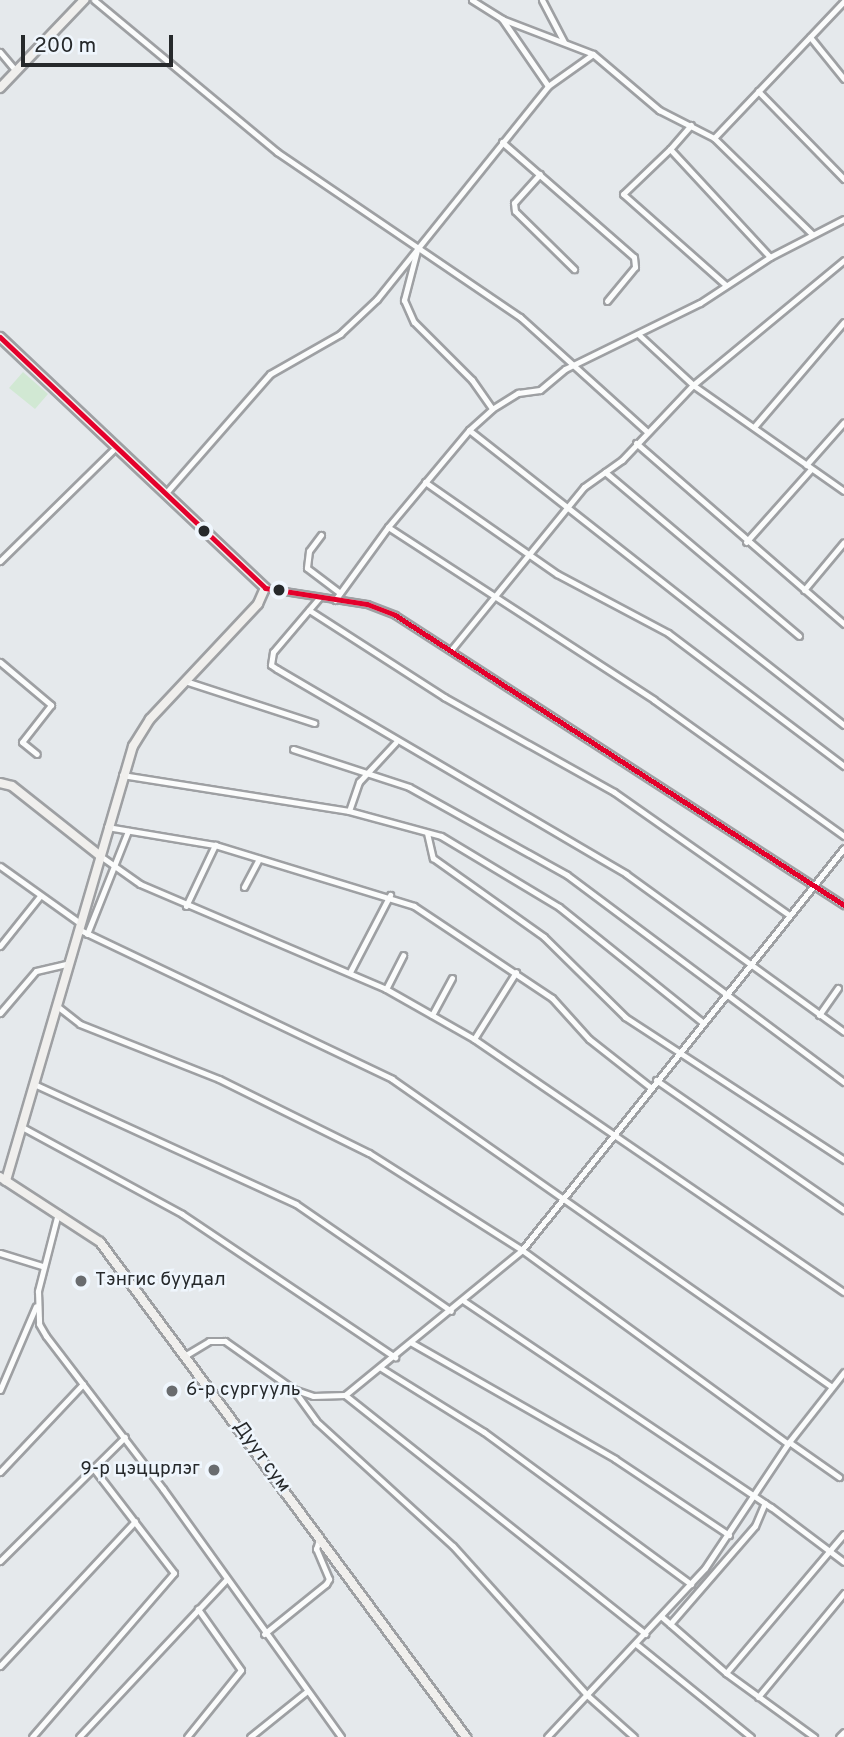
<!DOCTYPE html>
<html>
<head>
<meta charset="utf-8">
<style>
  body { margin:0 }
  #map { position:relative; width:844px; height:1737px; overflow:hidden; background:#e5e9ec; font-family:Overpass,sans-serif }
  div>[style] { position:absolute }
  .green>* { inset:0; background:#d1e8d3 }
  .roads { filter:drop-shadow(2px 0 #9ea0a3) drop-shadow(-2px 0 #9ea0a3) drop-shadow(0 2px #9ea0a3) drop-shadow(0 -2px #9ea0a3) }
  .street>* { height:5px; margin:-2.5px; padding:0 2.5px; transform-origin:2.5px; border-radius:2.5px; background:#fbfcfc }
  .secondary>* { height:8px; margin:-4px; padding:0 4px; transform-origin:4px; border-radius:4px; background:#f0efed }
  .bus-1>* { height:5px; margin:-2.5px; padding:0 2.5px; transform-origin:2.5px; border-radius:2.5px; background:#e4002b }
  .dots>* { width:19px; height:19px; translate:-50% -50%; box-sizing:border-box; border:4px solid #eff6fd; border-radius:50% }
  span { translate:-50% -50%; white-space:nowrap; text-align:center; line-height:1.15; -webkit-text-stroke:5px #eff6fd; paint-order:stroke }
  .poi-label { font-size:19px; color:#26292b }
  .left { translate:0 -50%; text-align:left }
  .right { translate:-100% -50%; text-align:right }
  .street-label { font-size:19px; color:#26292b }
  .scale { position:absolute; left:21px; top:35px; width:152px; height:32px; box-sizing:border-box; border:4px solid #26292b; border-top:0; padding-left:9px; font-size:21px; line-height:24px; white-space:nowrap; color:#26292b; -webkit-text-stroke:5px #eff6fd; paint-order:stroke }
</style>
</head>
<body>
<div id="map">
  <div class="green">
    <i style="clip-path:polygon(23px 372px,48px 394px,35px 409px,9px 388px)"></i>
  </div>
  <div class="roads">
    <div class="street">
      <i style="left:94px;top:0;width:238px;rotate:39.7deg"></i>
      <i style="left:277px;top:152px;width:294px;rotate:34.2deg"></i>
      <i style="left:520px;top:317px;width:170px;rotate:42.1deg"></i>
      <i style="left:472px;top:0;width:36px;rotate:32deg"></i>
      <i style="left:502px;top:19px;width:97px;rotate:21deg"></i>
      <i style="left:593px;top:54px;width:87px;rotate:40.3deg"></i>
      <i style="left:659px;top:110px;width:62px;rotate:27deg"></i>
      <i style="left:714px;top:138px;width:137px;rotate:44.4deg"></i>
      <i style="left:542px;top:0;width:47px;rotate:62.4deg"></i>
      <i style="left:502px;top:19px;width:81px;rotate:55.5deg"></i>
      <i style="left:810px;top:37px;width:54px;rotate:51deg"></i>
      <i style="left:0;top:52px;width:25px;rotate:50deg"></i>
      <i style="left:758px;top:91px;width:123px;rotate:45.7deg"></i>
      <i style="left:691px;top:125px;width:32px;rotate:131deg"></i>
      <i style="left:670px;top:149px;width:147px;rotate:47.2deg"></i>
      <i style="left:714px;top:138px;width:189px;rotate:-46.5deg"></i>
      <i style="left:502px;top:142px;width:175px;rotate:41.1deg"></i>
      <i style="left:634px;top:257px;width:10px;rotate:84deg"></i>
      <i style="left:635px;top:267px;width:44px;rotate:129.5deg"></i>
      <i style="left:670px;top:149px;width:65px;rotate:136.2deg"></i>
      <i style="left:623px;top:194px;width:137px;rotate:41.5deg"></i>
      <i style="left:540px;top:174px;width:39px;rotate:132deg"></i>
      <i style="left:514px;top:203px;width:8px;rotate:83deg"></i>
      <i style="left:515px;top:211px;width:83px;rotate:44.5deg"></i>
      <i style="left:417px;top:250px;width:52px;rotate:104.6deg"></i>
      <i style="left:404px;top:300px;width:24px;rotate:66deg"></i>
      <i style="left:414px;top:322px;width:82px;rotate:45deg"></i>
      <i style="left:472px;top:380px;width:35px;rotate:55deg"></i>
      <i style="left:638px;top:334px;width:75px;rotate:42.8deg"></i>
      <i style="left:693px;top:385px;width:184px;rotate:35.1deg"></i>
      <i style="left:754px;top:427px;width:138px;rotate:-49.4deg"></i>
      <i style="left:469px;top:430px;width:477px;rotate:38.2deg"></i>
      <i style="left:636px;top:443px;width:276px;rotate:41deg"></i>
      <i style="left:806px;top:465px;width:57px;rotate:-48.5deg"></i>
      <i style="left:605px;top:472px;width:254px;rotate:40.2deg"></i>
      <i style="left:425px;top:482px;width:161px;rotate:34.9deg"></i>
      <i style="left:557px;top:574px;width:126px;rotate:28deg"></i>
      <i style="left:668px;top:633px;width:221px;rotate:37.1deg"></i>
      <i style="left:165px;top:494px;width:159px;rotate:-48.8deg"></i>
      <i style="left:270px;top:374px;width:81px;rotate:-29.7deg"></i>
      <i style="left:340px;top:334px;width:51px;rotate:-43.4deg"></i>
      <i style="left:377px;top:299px;width:273px;rotate:-51.2deg"></i>
      <i style="left:548px;top:86px;width:55px;rotate:-35.4deg"></i>
      <i style="left:388px;top:527px;width:317px;rotate:33deg"></i>
      <i style="left:654px;top:700px;width:234px;rotate:35.6deg"></i>
      <i style="left:321px;top:535px;width:20px;rotate:127deg"></i>
      <i style="left:309px;top:551px;width:17px;rotate:97deg"></i>
      <i style="left:307px;top:568px;width:41px;rotate:37.1deg"></i>
      <i style="left:746px;top:542px;width:98px;rotate:-48.3deg"></i>
      <i style="left:0;top:561px;width:163px;rotate:-44.5deg"></i>
      <i style="left:265px;top:588px;width:103px;rotate:8.9deg"></i>
      <i style="left:367px;top:604px;width:30px;rotate:21deg"></i>
      <i style="left:395px;top:615px;width:535px;rotate:32.86deg"></i>
      <i style="left:804px;top:590px;width:62px;rotate:-50.2deg"></i>
      <i style="left:319px;top:598px;width:71px;rotate:130.4deg"></i>
      <i style="left:273px;top:652px;width:13px;rotate:99deg"></i>
      <i style="left:271px;top:665px;width:7px;rotate:34deg"></i>
      <i style="left:277px;top:669px;width:405px;rotate:30.4deg"></i>
      <i style="left:626px;top:874px;width:269px;rotate:35.9deg"></i>
      <i style="left:335px;top:600px;width:90px;rotate:-54deg"></i>
      <i style="left:388px;top:527px;width:126px;rotate:-50.1deg"></i>
      <i style="left:469px;top:430px;width:31px;rotate:-42deg"></i>
      <i style="left:492px;top:409px;width:31px;rotate:-32deg"></i>
      <i style="left:518px;top:393px;width:22px;rotate:-8deg"></i>
      <i style="left:540px;top:390px;width:33px;rotate:-40deg"></i>
      <i style="left:565px;top:369px;width:150px;rotate:-26.1deg"></i>
      <i style="left:700px;top:303px;width:84px;rotate:-33.3deg"></i>
      <i style="left:770px;top:257px;width:83px;rotate:-27.2deg"></i>
      <i style="left:309px;top:610px;width:161px;rotate:32.8deg"></i>
      <i style="left:444px;top:697px;width:195px;rotate:29.2deg"></i>
      <i style="left:614px;top:792px;width:214px;rotate:35.1deg"></i>
      <i style="left:451px;top:650px;width:210px;rotate:-50.8deg"></i>
      <i style="left:584px;top:487px;width:47px;rotate:-35.4deg"></i>
      <i style="left:622px;top:460px;width:103px;rotate:-46.6deg"></i>
      <i style="left:693px;top:385px;width:196px;rotate:-39.6deg"></i>
      <i style="left:0;top:662px;width:67px;rotate:40.1deg"></i>
      <i style="left:51px;top:705px;width:47px;rotate:128.1deg"></i>
      <i style="left:22px;top:742px;width:19px;rotate:39deg"></i>
      <i style="left:185px;top:681px;width:136px;rotate:18deg"></i>
      <i style="left:293px;top:749px;width:122px;rotate:18.1deg"></i>
      <i style="left:409px;top:787px;width:181px;rotate:29.1deg"></i>
      <i style="left:567px;top:875px;width:346px;rotate:36.8deg"></i>
      <i style="left:122px;top:775px;width:230px;rotate:9deg"></i>
      <i style="left:349px;top:811px;width:95px;rotate:15.2deg"></i>
      <i style="left:441px;top:836px;width:138px;rotate:31deg"></i>
      <i style="left:559px;top:907px;width:184px;rotate:38.8deg"></i>
      <i style="left:349px;top:811px;width:31px;rotate:-71deg"></i>
      <i style="left:359px;top:782px;width:54px;rotate:-47.2deg"></i>
      <i style="left:107px;top:827px;width:109px;rotate:9.5deg"></i>
      <i style="left:215px;top:845px;width:208px;rotate:17deg"></i>
      <i style="left:414px;top:906px;width:166px;rotate:33.7deg"></i>
      <i style="left:552px;top:998px;width:55px;rotate:47.9deg"></i>
      <i style="left:589px;top:1039px;width:78px;rotate:38.2deg"></i>
      <i style="left:427px;top:833px;width:26px;rotate:77deg"></i>
      <i style="left:433px;top:858px;width:136px;rotate:35.4deg"></i>
      <i style="left:544px;top:937px;width:114px;rotate:44.6deg"></i>
      <i style="left:625px;top:1017px;width:262px;rotate:33.1deg"></i>
      <i style="left:99px;top:855px;width:50px;rotate:35.3deg"></i>
      <i style="left:140px;top:884px;width:267px;rotate:23.1deg"></i>
      <i style="left:386px;top:989px;width:101px;rotate:29.6deg"></i>
      <i style="left:474px;top:1039px;width:448px;rotate:34.4deg"></i>
      <i style="left:0;top:866px;width:98px;rotate:35.5deg"></i>
      <i style="left:244px;top:887px;width:32px;rotate:-62deg"></i>
      <i style="left:186px;top:906px;width:68px;rotate:-64.6deg"></i>
      <i style="left:78px;top:929px;width:348px;rotate:25.5deg"></i>
      <i style="left:392px;top:1079px;width:537px;rotate:34.99deg"></i>
      <i style="left:87px;top:934px;width:111px;rotate:-68.3deg"></i>
      <i style="left:0;top:946px;width:64px;rotate:-51.3deg"></i>
      <i style="left:350px;top:972px;width:87px;rotate:-62.5deg"></i>
      <i style="left:386px;top:989px;width:38px;rotate:-63deg"></i>
      <i style="left:57px;top:1006px;width:29px;rotate:38deg"></i>
      <i style="left:80px;top:1024px;width:149px;rotate:21.6deg"></i>
      <i style="left:219px;top:1079px;width:167px;rotate:26.3deg"></i>
      <i style="left:369px;top:1153px;width:181px;rotate:32.4deg"></i>
      <i style="left:522px;top:1250px;width:329px;rotate:36.1deg"></i>
      <i style="left:0;top:1013px;width:55px;rotate:-49.4deg"></i>
      <i style="left:36px;top:971px;width:32px;rotate:-13deg"></i>
      <i style="left:432px;top:1015px;width:42px;rotate:-61.6deg"></i>
      <i style="left:819px;top:1015px;width:33px;rotate:-55deg"></i>
      <i style="left:474px;top:1039px;width:79px;rotate:-57.9deg"></i>
      <i style="left:656px;top:1080px;width:229px;rotate:34.7deg"></i>
      <i style="left:34px;top:1084px;width:288px;rotate:24.6deg"></i>
      <i style="left:296px;top:1204px;width:188px;rotate:34.6deg"></i>
      <i style="left:22px;top:1127px;width:182px;rotate:28.5deg"></i>
      <i style="left:182px;top:1214px;width:257px;rotate:33.9deg"></i>
      <i style="left:58px;top:1213px;width:81px;rotate:104.4deg"></i>
      <i style="left:38px;top:1291px;width:33px;rotate:88deg"></i>
      <i style="left:39px;top:1324px;width:14px;rotate:60deg"></i>
      <i style="left:46px;top:1336px;width:193px;rotate:52.6deg"></i>
      <i style="left:163px;top:1489px;width:305px;rotate:54.3deg"></i>
      <i style="left:0;top:1253px;width:44px;rotate:17.2deg"></i>
      <i style="left:464px;top:1301px;width:370px;rotate:33.9deg"></i>
      <i style="left:771px;top:1507px;width:91px;rotate:37deg"></i>
      <i style="left:412px;top:1343px;width:234px;rotate:29.7deg"></i>
      <i style="left:615px;top:1459px;width:137px;rotate:33.7deg"></i>
      <i style="left:186px;top:1355px;width:27px;rotate:-31deg"></i>
      <i style="left:209px;top:1341px;width:16px"></i>
      <i style="left:225px;top:1341px;width:83px;rotate:35.2deg"></i>
      <i style="left:293px;top:1389px;width:39px;rotate:54deg"></i>
      <i style="left:316px;top:1421px;width:185px;rotate:42.4deg"></i>
      <i style="left:453px;top:1546px;width:200px;rotate:48deg"></i>
      <i style="left:587px;top:1695px;width:63px;rotate:41.8deg"></i>
      <i style="left:381px;top:1368px;width:121px;rotate:31.9deg"></i>
      <i style="left:484px;top:1432px;width:257px;rotate:36.3deg"></i>
      <i style="left:293px;top:1389px;width:21px;rotate:19deg"></i>
      <i style="left:313px;top:1396px;width:32px;rotate:-2deg"></i>
      <i style="left:345px;top:1395px;width:229px;rotate:-39.3deg"></i>
      <i style="left:522px;top:1250px;width:515px;rotate:-51.31deg"></i>
      <i style="left:0;top:1390px;width:91px;rotate:-66.8deg"></i>
      <i style="left:345px;top:1395px;width:384px;rotate:38.5deg"></i>
      <i style="left:789px;top:1442px;width:61px;rotate:35deg"></i>
      <i style="left:0;top:1472px;width:121px;rotate:-46.7deg"></i>
      <i style="left:0;top:1561px;width:176px;rotate:-44.8deg"></i>
      <i style="left:662px;top:1617px;width:85px;rotate:41.2deg"></i>
      <i style="left:726px;top:1673px;width:109px;rotate:36deg"></i>
      <i style="left:670px;top:1624px;width:130px;rotate:-49.1deg"></i>
      <i style="left:755px;top:1526px;width:25px;rotate:-67deg"></i>
      <i style="left:264px;top:1634px;width:80px;rotate:-38.9deg"></i>
      <i style="left:326px;top:1584px;width:6px;rotate:-59deg"></i>
      <i style="left:329px;top:1579px;width:33px;rotate:-113deg"></i>
      <i style="left:316px;top:1549px;width:13px;rotate:-72deg"></i>
      <i style="left:636px;top:1644px;width:148px;rotate:39deg"></i>
      <i style="left:0;top:1666px;width:198px;rotate:-47deg"></i>
      <i style="left:726px;top:1673px;width:182px;rotate:-49.7deg"></i>
      <i style="left:758px;top:1697px;width:135px;rotate:-50.4deg"></i>
      <i style="left:32px;top:1737px;width:217px;rotate:-49.1deg"></i>
      <i style="left:174px;top:1573px;width:133px;rotate:-127.6deg"></i>
      <i style="left:79px;top:1737px;width:215px;rotate:-46.9deg"></i>
      <i style="left:187px;top:1737px;width:86px;rotate:-51.1deg"></i>
      <i style="left:241px;top:1670px;width:75px;rotate:-125.2deg"></i>
      <i style="left:250px;top:1737px;width:72px;rotate:-38.8deg"></i>
      <i style="left:547px;top:1737px;width:231px;rotate:-46.9deg"></i>
      <i style="left:705px;top:1568px;width:151px;rotate:-56.3deg"></i>
      <i style="left:789px;top:1442px;width:89px;rotate:-51.8deg"></i>
      <i style="left:839px;top:1737px;width:7px;rotate:-45deg"></i>
    </div>
    <div class="secondary">
      <i style="left:0;top:88px;width:122px;rotate:-46.3deg"></i>
      <i style="left:0;top:337px;width:365px;rotate:43.4deg"></i>
      <i style="left:265px;top:588px;width:17px;rotate:114deg"></i>
      <i style="left:258px;top:604px;width:158px;rotate:133.2deg"></i>
      <i style="left:150px;top:719px;width:32px;rotate:122deg"></i>
      <i style="left:133px;top:746px;width:453px;rotate:106.3deg"></i>
      <i style="left:0;top:783px;width:12px;rotate:14deg"></i>
      <i style="left:12px;top:786px;width:111px;rotate:38.4deg"></i>
      <i style="left:0;top:1177px;width:119px;rotate:33deg"></i>
      <i style="left:100px;top:1242px;width:616px;rotate:53.52deg"></i>
    </div>
  </div>
  <div class="bus-1">
    <i style="left:0;top:337px;width:365px;rotate:43.4deg"></i>
    <i style="left:265px;top:588px;width:103px;rotate:8.9deg"></i>
    <i style="left:367px;top:604px;width:30px;rotate:21deg"></i>
    <i style="left:395px;top:615px;width:535px;rotate:32.86deg"></i>
  </div>
  <div class="dots">
    <i style="left:204px;top:531px;background:#26292b"></i>
    <i style="left:279px;top:590px;background:#26292b"></i>
    <i style="left:81px;top:1281px;background:#696c6f"></i>
    <i style="left:172px;top:1391px;background:#696c6f"></i>
    <i style="left:214px;top:1470px;background:#696c6f"></i>
  </div>
  <div class="poi-label">
    <span class="left" style="left:95px;top:1281px">Тэнгис буудал</span>
    <span class="left" style="left:186px;top:1391px">6-р сургууль</span>
    <span class="right" style="left:200px;top:1470px">9-р цэццрлэг</span>
  </div>
  <div class="street-label">
    <span style="left:261px;top:1457px;rotate:54deg">Дуут сум</span>
  </div>
  <div class="scale">200 m</div>
</div>
</body>
</html>
